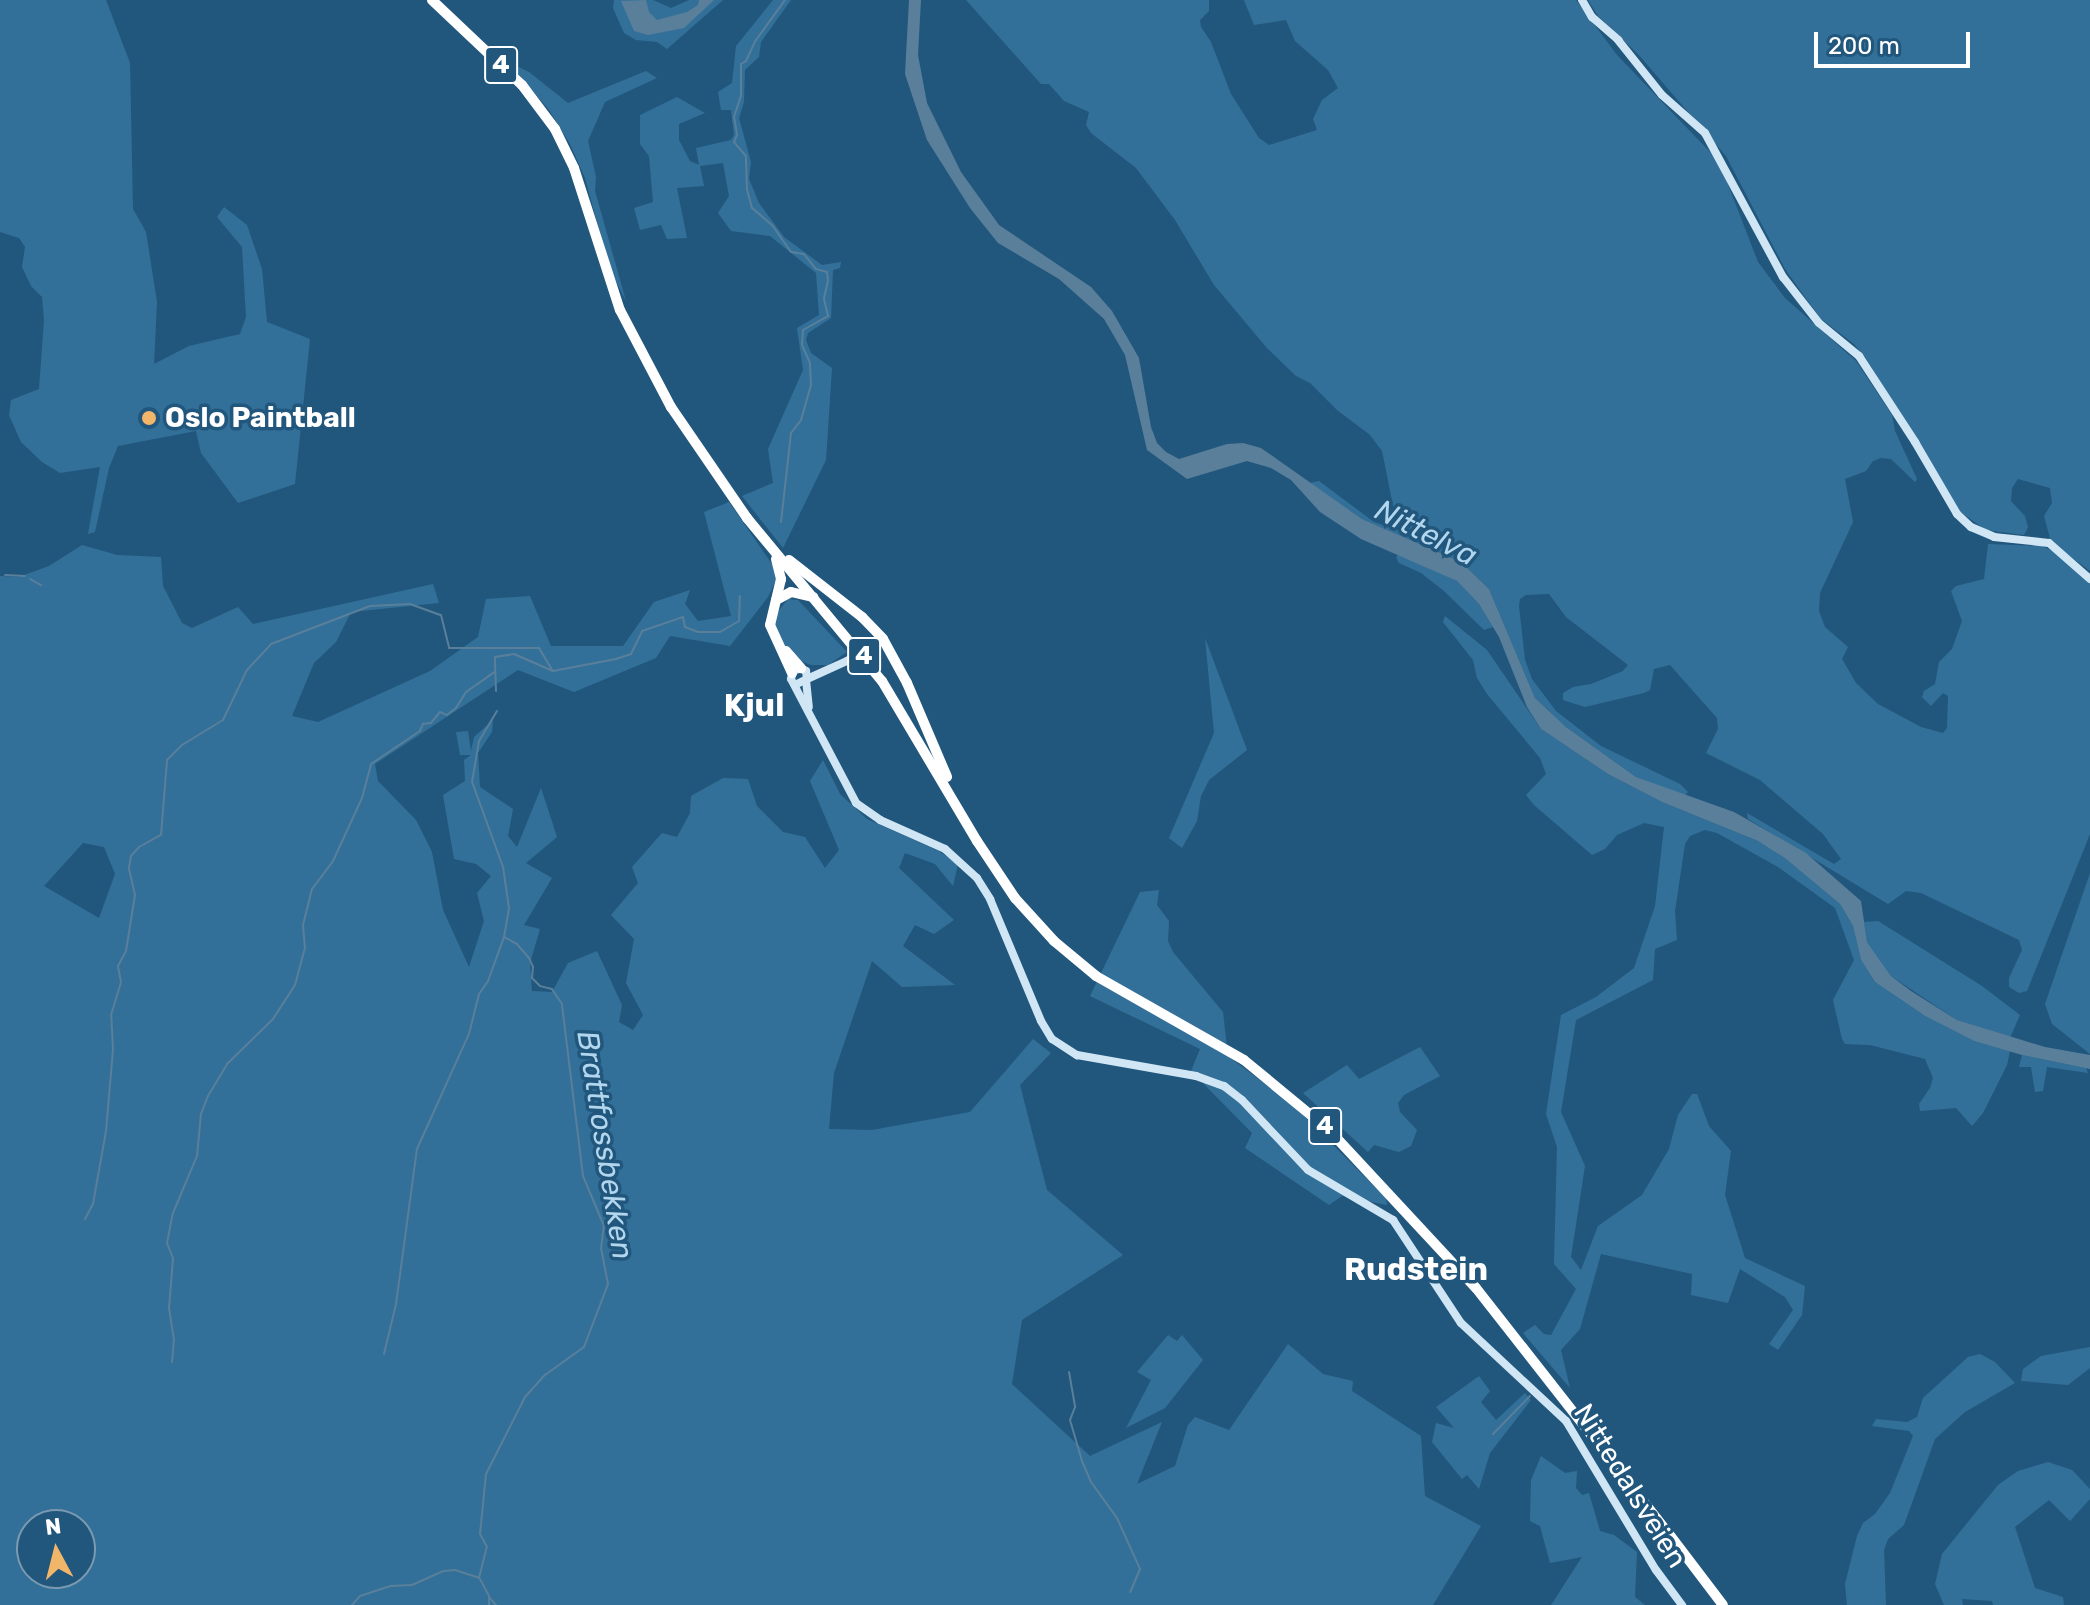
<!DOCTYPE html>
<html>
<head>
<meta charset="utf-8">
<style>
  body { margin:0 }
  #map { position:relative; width:2090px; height:1605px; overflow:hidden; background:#22577d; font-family:Rubik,sans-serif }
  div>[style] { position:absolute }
  .green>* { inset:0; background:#337099 }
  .water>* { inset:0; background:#597f9a }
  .stream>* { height:2px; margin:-1px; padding:0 1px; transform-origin:1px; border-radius:1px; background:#597f9a }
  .secondary>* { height:8px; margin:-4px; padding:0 4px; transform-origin:4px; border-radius:4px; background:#d0e6f5 }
  .highway>* { height:10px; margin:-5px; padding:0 5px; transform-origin:5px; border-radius:5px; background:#fff }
  .secondary-bridge>* { height:8px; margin:-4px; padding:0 4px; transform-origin:4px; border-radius:4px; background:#d0e6f5 }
  .dots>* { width:22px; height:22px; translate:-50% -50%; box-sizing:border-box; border:4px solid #22577d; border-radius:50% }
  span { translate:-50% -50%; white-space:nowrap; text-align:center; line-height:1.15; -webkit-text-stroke:7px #22577d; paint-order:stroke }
  .shield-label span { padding:2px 6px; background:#22577d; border:2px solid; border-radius:6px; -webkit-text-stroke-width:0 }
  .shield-label { font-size:26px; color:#fff; font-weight:700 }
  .poi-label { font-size:28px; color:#fff; font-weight:700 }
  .left { translate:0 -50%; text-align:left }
  .street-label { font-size:28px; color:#fff }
  .water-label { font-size:30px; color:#b2d6ee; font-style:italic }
  .quarter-label { font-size:32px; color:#fff; font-weight:700 }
  .north { position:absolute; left:16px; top:1509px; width:80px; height:80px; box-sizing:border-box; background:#22577d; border:2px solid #7a9ab1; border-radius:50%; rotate:353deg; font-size:22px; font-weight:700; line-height:32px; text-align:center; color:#fff }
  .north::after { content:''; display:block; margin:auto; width:28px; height:36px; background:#f1b669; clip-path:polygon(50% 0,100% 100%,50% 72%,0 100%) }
  .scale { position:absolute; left:1814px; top:32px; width:156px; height:36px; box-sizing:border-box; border:4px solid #fff; border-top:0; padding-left:10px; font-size:24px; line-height:28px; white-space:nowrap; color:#fff; -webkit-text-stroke:6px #22577d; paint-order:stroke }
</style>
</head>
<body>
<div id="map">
  <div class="green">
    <i style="clip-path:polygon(0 0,106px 0,130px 63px,133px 209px,146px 232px,157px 302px,154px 364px,189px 346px,240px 334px,246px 317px,242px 247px,217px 217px,224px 207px,247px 225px,262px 269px,267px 322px,310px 339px,295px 484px,238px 503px,201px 453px,196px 431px,118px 446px,109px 468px,95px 532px,88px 534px,100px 467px,60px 473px,42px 462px,21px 442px,9px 415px,11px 400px,39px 389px,44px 320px,42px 297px,31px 286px,22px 267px,25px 247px,19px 238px,0 232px)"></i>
    <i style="clip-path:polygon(614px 0,653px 0,671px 8px,689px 0,723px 0,667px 49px,657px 42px,636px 40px,624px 33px,613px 8px)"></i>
    <i style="clip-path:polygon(773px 0,791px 0,761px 42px,759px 57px,745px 70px,744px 102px,739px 118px,751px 162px,749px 179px,759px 203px,784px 237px,822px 265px,841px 262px,840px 268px,833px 270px,831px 318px,808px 333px,806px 340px,811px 353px,832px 368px,826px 460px,783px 548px,742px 496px,773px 483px,768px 449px,803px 370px,797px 328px,819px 315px,816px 273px,770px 236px,731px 231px,718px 213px,729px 196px,723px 163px,700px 166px,704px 186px,677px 188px,687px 238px,667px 239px,661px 225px,640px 230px,634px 208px,653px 202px,649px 156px,640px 144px,640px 115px,677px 97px,705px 113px,679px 124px,679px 140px,690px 161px,699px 165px,696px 148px,731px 140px,734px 135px,731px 110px,721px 110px,718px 92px,732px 83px,736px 46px)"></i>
    <i style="clip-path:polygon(966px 0,1209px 0,1209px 11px,1200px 20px,1201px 27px,1211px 42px,1231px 94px,1259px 138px,1269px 145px,1317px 130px,1313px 119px,1322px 100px,1338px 88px,1328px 70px,1295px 41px,1286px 20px,1254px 25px,1244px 0,1576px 0,1617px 55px,1711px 153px,1727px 182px,1758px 262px,1785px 298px,1856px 361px,1892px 415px,1895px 431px,1917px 479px,1915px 482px,1891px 459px,1881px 458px,1873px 461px,1866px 471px,1845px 479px,1853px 522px,1820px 593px,1819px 611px,1825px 627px,1848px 647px,1842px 659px,1856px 683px,1878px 704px,1921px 727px,1943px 733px,1947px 728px,1948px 696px,1943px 693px,1931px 706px,1922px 697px,1924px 691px,1935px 684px,1939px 662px,1952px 649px,1962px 621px,1951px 591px,1956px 586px,1984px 579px,1988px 544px,2042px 546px,2057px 553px,2090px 584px,2090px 834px,2027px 991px,2019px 993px,2009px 987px,2009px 978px,2022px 950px,2019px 940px,1921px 893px,1906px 891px,1888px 904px,1748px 819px,1747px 813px,1834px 864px,1841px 859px,1823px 834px,1760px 780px,1706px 753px,1718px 729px,1717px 718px,1670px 665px,1654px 669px,1650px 690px,1644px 693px,1585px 707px,1563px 700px,1563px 693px,1573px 687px,1591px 684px,1623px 671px,1628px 665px,1566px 617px,1549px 594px,1526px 595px,1520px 599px,1519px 606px,1525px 660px,1532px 679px,1556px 711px,1601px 746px,1680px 784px,1688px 792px,1684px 796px,1636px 777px,1566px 727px,1535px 698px,1489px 589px,1461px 562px,1362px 519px,1310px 483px,1319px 481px,1374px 522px,1398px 530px,1382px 451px,1370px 435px,1337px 410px,1310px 383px,1296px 376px,1267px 348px,1214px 285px,1175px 220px,1136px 168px,1091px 133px,1086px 125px,1089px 112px,1064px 101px,1049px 84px,1041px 84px)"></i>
    <i style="clip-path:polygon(1588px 0,2090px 0,2090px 571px,2051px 542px,2044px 516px,2052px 503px,2050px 488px,2018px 479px,2012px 488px,2011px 501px,2025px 516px,2028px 527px,2024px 535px,1986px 530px,1959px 511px,1867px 360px,1854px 344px,1820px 318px,1785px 269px,1726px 156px,1638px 54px,1598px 16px)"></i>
    <i style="clip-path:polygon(508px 62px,529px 72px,568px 103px,646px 71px,657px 78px,605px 102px,588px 141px,596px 177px,595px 191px,626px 301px,610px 270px,585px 178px,570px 144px,549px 110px)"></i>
    <i style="clip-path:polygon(evenodd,729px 502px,774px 567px,776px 580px,768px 597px,730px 646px,670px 636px,656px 658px,574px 692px,518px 670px,375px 764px,378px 781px,416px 820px,432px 852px,443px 910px,469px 967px,484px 921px,477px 893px,491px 876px,476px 864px,454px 859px,443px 795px,465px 781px,464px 760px,471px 755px,460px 755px,456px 732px,468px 731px,471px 751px,474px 737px,493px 720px,492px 732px,478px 753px,480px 787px,513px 809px,508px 836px,517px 847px,541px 788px,557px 837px,526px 863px,552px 878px,524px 925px,540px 929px,530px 963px,532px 991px,552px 992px,568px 963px,597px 951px,622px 1005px,619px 1022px,633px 1030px,643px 1015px,626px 983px,634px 939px,611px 915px,638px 883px,632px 867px,662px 833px,677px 837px,690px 813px,691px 796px,723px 778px,748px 779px,757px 806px,783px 832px,805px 837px,825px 868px,839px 850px,810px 781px,823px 760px,840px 794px,867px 819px,939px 851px,958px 864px,953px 886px,935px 864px,905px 853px,899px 868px,954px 920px,934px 934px,915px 925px,903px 946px,955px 985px,902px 987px,872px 961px,834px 1073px,829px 1129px,872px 1130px,970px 1112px,1033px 1039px,1051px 1053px,1020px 1085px,1047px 1190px,1123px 1255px,1022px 1320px,1012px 1384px,1090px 1456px,1162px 1422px,1137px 1484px,1175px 1466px,1188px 1425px,1195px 1417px,1229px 1430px,1288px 1344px,1323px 1374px,1353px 1381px,1352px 1391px,1421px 1436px,1425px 1496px,1481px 1526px,1433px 1605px,0 1605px,0 576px,19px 577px,49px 566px,82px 545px,117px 555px,161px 557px,163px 586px,182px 623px,192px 628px,238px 607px,253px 624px,433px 584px,439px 603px,351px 612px,336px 642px,314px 663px,292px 716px,318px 722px,430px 671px,478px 637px,486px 599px,530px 596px,551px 646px,623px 646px,654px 602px,690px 590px,685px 604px,698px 621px,731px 616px,704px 512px,729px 502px,83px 843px,104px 847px,115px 874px,99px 918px,44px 886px,83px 843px,729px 502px,32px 1525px,80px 1525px,80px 1573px,32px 1573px,32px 1525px)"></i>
    <i style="clip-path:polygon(1399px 554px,1457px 581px,1479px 604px,1493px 627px,1484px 630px,1444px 591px,1421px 573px,1399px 563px,1396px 557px)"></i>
    <i style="clip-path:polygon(788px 599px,798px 600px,847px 652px,828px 665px,811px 665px,796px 659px,776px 634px,773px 618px)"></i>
    <i style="clip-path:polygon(1445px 616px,1487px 650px,1541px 729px,1608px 774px,1662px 802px,1758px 841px,1786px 859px,1840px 904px,1853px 926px,1861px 960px,1875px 982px,1925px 1016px,1974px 1041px,2010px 1051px,2007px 1065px,1983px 1113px,1972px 1126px,1956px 1108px,1920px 1111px,1919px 1104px,1930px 1088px,1933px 1078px,1925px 1059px,1870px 1045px,1845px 1044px,1842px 1039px,1833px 1000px,1854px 960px,1835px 908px,1778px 867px,1717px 833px,1705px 830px,1690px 836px,1685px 844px,1675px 911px,1677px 940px,1655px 949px,1653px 980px,1576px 1020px,1561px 1112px,1585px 1166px,1571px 1257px,1581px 1270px,1598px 1226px,1642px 1195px,1669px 1149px,1678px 1115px,1692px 1094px,1697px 1094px,1709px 1126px,1731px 1151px,1725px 1195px,1745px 1258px,1805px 1286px,1802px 1315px,1778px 1350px,1769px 1344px,1793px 1310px,1785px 1297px,1740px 1269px,1728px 1303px,1691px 1295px,1692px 1274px,1601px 1254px,1580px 1329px,1561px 1350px,1570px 1388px,1523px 1333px,1535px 1325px,1544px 1334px,1551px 1335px,1576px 1289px,1554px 1264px,1557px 1147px,1546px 1114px,1561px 1015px,1596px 997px,1634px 968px,1655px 906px,1664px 827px,1644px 823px,1617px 835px,1605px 849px,1592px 855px,1534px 805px,1526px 795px,1546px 774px,1540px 758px,1487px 694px,1477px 678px,1473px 660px,1443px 622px)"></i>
    <i style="clip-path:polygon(1205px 638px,1247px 750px,1209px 780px,1201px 796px,1197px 821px,1182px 848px,1169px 838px,1214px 733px)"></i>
    <i style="clip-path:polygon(2090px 873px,2090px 1054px,2052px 1024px,2045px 1004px)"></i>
    <i style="clip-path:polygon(1159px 890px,1157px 905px,1169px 921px,1168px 941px,1173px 952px,1223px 1012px,1228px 1056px,1294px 1106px,1386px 1198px,1387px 1205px,1342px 1196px,1329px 1205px,1245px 1148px,1252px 1133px,1191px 1071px,1200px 1049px,1090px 996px,1140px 892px)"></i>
    <i style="clip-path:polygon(1878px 921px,1982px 986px,2020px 1015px,2010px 1038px,1957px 1020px,1891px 976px,1867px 942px,1864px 922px)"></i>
    <i style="clip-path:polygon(1420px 1047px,1440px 1076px,1404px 1095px,1398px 1103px,1400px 1112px,1417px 1130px,1411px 1146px,1399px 1152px,1374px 1145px,1368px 1152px,1303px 1093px,1347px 1065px,1359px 1079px)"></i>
    <i style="clip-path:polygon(2022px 1055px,2086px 1068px,2088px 1073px,2047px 1067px,2043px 1091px,2035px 1092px,2031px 1067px,2019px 1067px)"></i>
    <i style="clip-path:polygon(1168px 1335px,1177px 1341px,1182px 1335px,1203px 1360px,1165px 1408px,1126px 1428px,1151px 1380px,1137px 1372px)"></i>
    <i style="clip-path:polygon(2090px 1347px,2090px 1368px,2068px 1385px,2021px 1381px,2023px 1369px,2041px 1356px)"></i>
    <i style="clip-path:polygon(1980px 1354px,1995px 1362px,2015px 1383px,1965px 1412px,1935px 1439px,1904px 1525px,1888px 1539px,1884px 1550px,1886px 1605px,1847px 1605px,1845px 1584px,1857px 1536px,1863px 1523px,1875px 1514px,1890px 1493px,1913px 1436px,1909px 1431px,1872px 1426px,1876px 1419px,1907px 1422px,1917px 1417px,1923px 1398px,1968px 1357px)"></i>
    <i style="clip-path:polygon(1479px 1376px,1490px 1391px,1481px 1402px,1496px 1420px,1525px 1393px,1531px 1400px,1490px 1453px,1479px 1489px,1467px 1475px,1462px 1479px,1432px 1442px,1436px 1423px,1454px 1428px,1436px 1407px)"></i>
    <i style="clip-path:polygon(1541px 1456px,1565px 1473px,1577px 1471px,1576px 1488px,1582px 1495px,1589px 1493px,1600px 1531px,1614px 1535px,1637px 1552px,1635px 1597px,1645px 1605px,1551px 1605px,1582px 1557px,1550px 1563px,1540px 1526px,1530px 1521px,1531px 1480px)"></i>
    <i style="clip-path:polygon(2048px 1462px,2072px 1470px,2090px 1489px,2090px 1499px,2070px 1521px,2049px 1500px,2015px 1527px,2035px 1588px,2063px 1597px,2064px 1605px,1993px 1605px,1992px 1601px,1962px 1599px,1963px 1605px,1944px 1605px,1935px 1584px,1942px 1554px,1998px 1485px,2018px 1471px)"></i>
  </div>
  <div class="water">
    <i style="clip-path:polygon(646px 0,649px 12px,657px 20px,687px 12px,698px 5px,699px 0,714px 0,684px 28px,648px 35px,634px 31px,621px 1px)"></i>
    <i style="clip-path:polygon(909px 0,921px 0,918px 55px,927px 103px,961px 172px,999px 225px,1091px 287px,1112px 311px,1139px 358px,1151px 427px,1157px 443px,1166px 452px,1179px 459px,1227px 444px,1243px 443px,1261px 448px,1362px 519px,1461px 562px,1489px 589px,1535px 698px,1566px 727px,1636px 777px,1734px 812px,1806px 853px,1861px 901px,1867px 942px,1891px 976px,1911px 991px,1957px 1020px,2045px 1047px,2090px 1055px,2090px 1069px,2022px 1055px,1974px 1041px,1925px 1016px,1875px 982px,1861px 960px,1853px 926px,1840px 904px,1786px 859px,1758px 841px,1662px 802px,1608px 774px,1541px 729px,1527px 707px,1499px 637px,1479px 604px,1457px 581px,1361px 539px,1320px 512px,1291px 480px,1271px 468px,1247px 461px,1187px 479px,1147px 450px,1125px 355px,1104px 319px,1059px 279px,998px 243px,970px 208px,927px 140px,905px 74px)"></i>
  </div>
  <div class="stream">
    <i style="left:781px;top:522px;width:90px;rotate:-83.6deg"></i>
    <i style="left:791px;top:433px;width:16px;rotate:-52deg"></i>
    <i style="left:801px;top:420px;width:36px;rotate:-74deg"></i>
    <i style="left:811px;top:385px;width:22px;rotate:-93deg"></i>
    <i style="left:810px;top:363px;width:20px;rotate:-114deg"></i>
    <i style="left:802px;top:345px;width:15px;rotate:-86deg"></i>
    <i style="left:803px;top:330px;width:29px;rotate:-29deg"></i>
    <i style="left:828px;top:316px;width:18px;rotate:-103deg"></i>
    <i style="left:824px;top:298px;width:18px;rotate:-77deg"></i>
    <i style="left:828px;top:280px;width:8px;rotate:-97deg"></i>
    <i style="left:827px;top:272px;width:11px;rotate:-165deg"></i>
    <i style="left:816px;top:269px;width:19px;rotate:-129deg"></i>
    <i style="left:804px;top:254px;width:13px;rotate:-171deg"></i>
    <i style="left:791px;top:252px;width:32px;rotate:-125deg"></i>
    <i style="left:773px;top:226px;width:28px;rotate:-139deg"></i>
    <i style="left:752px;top:208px;width:20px;rotate:-105deg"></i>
    <i style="left:747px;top:189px;width:33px;rotate:-92deg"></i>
    <i style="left:746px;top:156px;width:18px;rotate:-131deg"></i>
    <i style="left:734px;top:142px;width:8px;rotate:-67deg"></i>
    <i style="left:737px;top:135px;width:18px;rotate:-99deg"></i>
    <i style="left:734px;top:117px;width:22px;rotate:-72deg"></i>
    <i style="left:741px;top:96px;width:32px;rotate:-90deg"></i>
    <i style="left:741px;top:64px;width:6px;rotate:-31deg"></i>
    <i style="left:746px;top:61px;width:23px;rotate:-65deg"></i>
    <i style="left:756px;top:40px;width:49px;rotate:-54.1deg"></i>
    <i style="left:5px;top:575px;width:20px;rotate:3deg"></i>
    <i style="left:30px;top:579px;width:13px;rotate:29deg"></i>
    <i style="left:496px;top:691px;width:34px;rotate:-92deg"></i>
    <i style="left:495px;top:657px;width:19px;rotate:-9deg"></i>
    <i style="left:514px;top:654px;width:43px;rotate:23.6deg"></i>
    <i style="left:553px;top:671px;width:64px;rotate:-10.8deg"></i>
    <i style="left:616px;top:659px;width:16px;rotate:-18deg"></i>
    <i style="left:631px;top:654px;width:25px;rotate:-64deg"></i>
    <i style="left:642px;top:631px;width:43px;rotate:-18.9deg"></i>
    <i style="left:683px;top:617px;width:10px;rotate:79deg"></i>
    <i style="left:685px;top:627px;width:14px;rotate:21deg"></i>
    <i style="left:698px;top:632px;width:22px"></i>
    <i style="left:720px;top:632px;width:22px;rotate:-30deg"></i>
    <i style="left:739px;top:621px;width:25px;rotate:-88deg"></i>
    <i style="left:85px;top:1219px;width:17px;rotate:-62deg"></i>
    <i style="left:93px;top:1204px;width:74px;rotate:-79.9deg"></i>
    <i style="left:106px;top:1131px;width:82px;rotate:-85.1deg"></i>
    <i style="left:113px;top:1049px;width:34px;rotate:-93deg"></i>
    <i style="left:111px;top:1015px;width:34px;rotate:-73deg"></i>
    <i style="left:121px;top:982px;width:16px;rotate:-101deg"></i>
    <i style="left:118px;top:966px;width:17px;rotate:-62deg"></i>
    <i style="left:126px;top:951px;width:57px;rotate:-80.9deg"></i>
    <i style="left:135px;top:895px;width:28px;rotate:-103deg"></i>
    <i style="left:129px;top:868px;width:12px;rotate:-81deg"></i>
    <i style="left:131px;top:856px;width:12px;rotate:-48deg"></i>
    <i style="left:139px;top:847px;width:25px;rotate:-29deg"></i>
    <i style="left:161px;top:835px;width:75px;rotate:-85.4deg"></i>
    <i style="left:167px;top:760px;width:21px;rotate:-45deg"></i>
    <i style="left:182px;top:745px;width:48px;rotate:-31.4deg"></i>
    <i style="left:223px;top:720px;width:55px;rotate:-64.4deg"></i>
    <i style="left:247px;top:670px;width:35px;rotate:-47deg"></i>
    <i style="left:271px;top:644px;width:106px;rotate:-21deg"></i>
    <i style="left:370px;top:606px;width:40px;rotate:-2.9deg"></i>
    <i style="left:410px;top:604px;width:33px;rotate:20deg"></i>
    <i style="left:441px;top:615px;width:34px;rotate:76deg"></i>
    <i style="left:449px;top:648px;width:90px"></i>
    <i style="left:539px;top:648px;width:27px;rotate:59deg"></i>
    <i style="left:384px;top:1354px;width:51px;rotate:-76.5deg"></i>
    <i style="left:396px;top:1304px;width:156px;rotate:-82.3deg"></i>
    <i style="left:417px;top:1149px;width:126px;rotate:-65.7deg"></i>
    <i style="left:469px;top:1034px;width:41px;rotate:-76deg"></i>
    <i style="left:479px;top:994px;width:16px;rotate:-55deg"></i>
    <i style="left:488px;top:981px;width:47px;rotate:-70deg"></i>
    <i style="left:172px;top:1362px;width:22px;rotate:-85deg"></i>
    <i style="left:174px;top:1340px;width:32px;rotate:-99deg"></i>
    <i style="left:169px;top:1308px;width:50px;rotate:-85.4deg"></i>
    <i style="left:173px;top:1258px;width:16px;rotate:-112deg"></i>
    <i style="left:167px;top:1243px;width:31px;rotate:-79deg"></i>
    <i style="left:173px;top:1213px;width:62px;rotate:-67.2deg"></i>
    <i style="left:197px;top:1156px;width:42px;rotate:-84.6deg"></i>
    <i style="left:201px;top:1114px;width:19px;rotate:-69deg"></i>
    <i style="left:208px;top:1096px;width:37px;rotate:-59deg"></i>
    <i style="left:227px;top:1064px;width:64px;rotate:-44.4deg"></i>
    <i style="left:273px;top:1019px;width:40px;rotate:-57.1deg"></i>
    <i style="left:295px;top:985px;width:38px;rotate:-75deg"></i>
    <i style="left:305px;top:948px;width:23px;rotate:-95deg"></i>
    <i style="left:303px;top:925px;width:37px;rotate:-76deg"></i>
    <i style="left:312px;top:889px;width:35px;rotate:-53deg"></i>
    <i style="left:333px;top:861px;width:69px;rotate:-65.3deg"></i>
    <i style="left:362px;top:798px;width:35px;rotate:-75deg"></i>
    <i style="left:371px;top:764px;width:59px;rotate:-34deg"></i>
    <i style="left:420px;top:731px;width:8px;rotate:-67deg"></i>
    <i style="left:423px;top:724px;width:8px;rotate:-7deg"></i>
    <i style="left:431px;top:723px;width:14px;rotate:-51deg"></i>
    <i style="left:440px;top:712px;width:8px;rotate:23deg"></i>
    <i style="left:447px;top:715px;width:11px;rotate:-38deg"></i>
    <i style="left:456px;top:708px;width:19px;rotate:-58deg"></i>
    <i style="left:466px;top:692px;width:35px;rotate:-35deg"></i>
    <i style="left:1069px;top:1372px;width:36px;rotate:80deg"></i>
    <i style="left:1075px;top:1407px;width:14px;rotate:111deg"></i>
    <i style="left:1070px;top:1420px;width:43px;rotate:73.7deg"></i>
    <i style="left:1082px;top:1461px;width:23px;rotate:67deg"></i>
    <i style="left:1091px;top:1482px;width:44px;rotate:54.2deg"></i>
    <i style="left:1117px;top:1518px;width:56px;rotate:65.7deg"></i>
    <i style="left:1140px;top:1569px;width:25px;rotate:113deg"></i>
    <i style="left:1493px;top:1434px;width:53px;rotate:-45.8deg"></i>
    <i style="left:479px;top:1578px;width:32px;rotate:-76deg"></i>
    <i style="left:487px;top:1547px;width:15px;rotate:-118deg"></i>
    <i style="left:480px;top:1534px;width:60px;rotate:-84.3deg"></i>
    <i style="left:486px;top:1474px;width:86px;rotate:-63.1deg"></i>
    <i style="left:525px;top:1397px;width:30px;rotate:-48deg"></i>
    <i style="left:545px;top:1375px;width:48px;rotate:-35.7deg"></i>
    <i style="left:584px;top:1347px;width:67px;rotate:-69.1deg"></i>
    <i style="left:608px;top:1284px;width:36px;rotate:-101deg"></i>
    <i style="left:601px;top:1249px;width:23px;rotate:-83deg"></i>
    <i style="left:604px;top:1226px;width:54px;rotate:-112.8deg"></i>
    <i style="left:583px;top:1176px;width:173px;rotate:-97deg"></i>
    <i style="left:562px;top:1004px;width:18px;rotate:-124deg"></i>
    <i style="left:552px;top:989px;width:12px;rotate:-166deg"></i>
    <i style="left:540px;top:986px;width:11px;rotate:-135deg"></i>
    <i style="left:532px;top:978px;width:11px;rotate:-85deg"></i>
    <i style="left:533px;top:967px;width:10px;rotate:-114deg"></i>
    <i style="left:529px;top:958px;width:18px;rotate:-131deg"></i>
    <i style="left:517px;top:944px;width:15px;rotate:-152deg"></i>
    <i style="left:504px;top:937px;width:29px;rotate:-80deg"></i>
    <i style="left:509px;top:908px;width:41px;rotate:-98.3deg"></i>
    <i style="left:503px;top:867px;width:90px;rotate:-110deg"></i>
    <i style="left:472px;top:782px;width:42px;rotate:-80.3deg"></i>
    <i style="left:479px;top:741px;width:35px;rotate:-59deg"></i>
    <i style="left:480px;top:1579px;width:19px;rotate:62deg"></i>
    <i style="left:489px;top:1596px;width:9px;rotate:90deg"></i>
    <i style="left:489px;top:1597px;width:11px;rotate:49deg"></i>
    <i style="left:352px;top:1605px;width:12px;rotate:-48deg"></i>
    <i style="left:360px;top:1596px;width:33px;rotate:-18deg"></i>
    <i style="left:391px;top:1586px;width:21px;rotate:-3deg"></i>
    <i style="left:412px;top:1585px;width:35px;rotate:-24deg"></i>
    <i style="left:444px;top:1571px;width:11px;rotate:-5deg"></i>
    <i style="left:455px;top:1570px;width:25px;rotate:18deg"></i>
  </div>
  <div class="secondary">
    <i style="left:1582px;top:0;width:20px;rotate:60deg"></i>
    <i style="left:1592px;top:17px;width:35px;rotate:41deg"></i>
    <i style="left:1618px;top:40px;width:70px;rotate:51.3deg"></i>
    <i style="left:1662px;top:95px;width:57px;rotate:41.5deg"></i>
    <i style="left:1705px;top:133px;width:164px;rotate:61.6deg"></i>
    <i style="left:1783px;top:277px;width:58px;rotate:52deg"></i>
    <i style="left:1819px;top:323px;width:52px;rotate:39.5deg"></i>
    <i style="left:1859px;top:356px;width:103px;rotate:56.9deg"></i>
    <i style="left:1915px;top:442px;width:83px;rotate:59.7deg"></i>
    <i style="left:1957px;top:514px;width:19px;rotate:43deg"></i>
    <i style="left:1971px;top:527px;width:25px;rotate:23deg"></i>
    <i style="left:1994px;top:537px;width:55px;rotate:6.2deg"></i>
    <i style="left:2049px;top:543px;width:55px;rotate:41.3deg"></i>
    <i style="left:807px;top:679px;width:44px;rotate:-24.2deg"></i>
    <i style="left:806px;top:680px;width:27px;rotate:84deg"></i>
    <i style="left:797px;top:684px;width:11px;rotate:-27deg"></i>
    <i style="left:807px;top:679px;width:8px;rotate:-97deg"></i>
    <i style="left:806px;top:671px;width:6px;rotate:-149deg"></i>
    <i style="left:801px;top:668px;width:9px;rotate:159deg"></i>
    <i style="left:793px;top:671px;width:8px;rotate:104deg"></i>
    <i style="left:791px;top:679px;width:140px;rotate:62.3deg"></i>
    <i style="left:856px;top:803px;width:29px;rotate:35deg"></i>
    <i style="left:880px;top:820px;width:71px;rotate:24deg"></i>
    <i style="left:945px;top:849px;width:43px;rotate:42.2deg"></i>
    <i style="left:977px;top:878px;width:25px;rotate:58deg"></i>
    <i style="left:990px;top:899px;width:132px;rotate:67.3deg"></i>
    <i style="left:1041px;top:1021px;width:21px;rotate:59deg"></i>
    <i style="left:1052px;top:1039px;width:30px;rotate:33deg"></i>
    <i style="left:1077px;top:1055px;width:121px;rotate:10deg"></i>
    <i style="left:1196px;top:1076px;width:30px;rotate:20deg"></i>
    <i style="left:1224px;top:1086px;width:23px;rotate:38deg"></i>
    <i style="left:1242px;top:1100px;width:96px;rotate:46.7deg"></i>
    <i style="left:1308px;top:1170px;width:99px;rotate:30.5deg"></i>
    <i style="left:1393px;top:1220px;width:123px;rotate:56.6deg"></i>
    <i style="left:1461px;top:1323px;width:144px;rotate:43deg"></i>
    <i style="left:1566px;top:1421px;width:174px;rotate:58.9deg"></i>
    <i style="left:1656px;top:1570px;width:44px;rotate:53.4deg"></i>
  </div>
  <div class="highway">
    <i style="left:432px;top:0;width:124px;rotate:43.4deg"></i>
    <i style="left:522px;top:85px;width:55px;rotate:53.1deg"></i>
    <i style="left:555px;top:129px;width:43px;rotate:64deg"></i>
    <i style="left:574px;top:168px;width:149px;rotate:72.1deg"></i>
    <i style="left:620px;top:310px;width:110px;rotate:62.3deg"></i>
    <i style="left:671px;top:407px;width:135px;rotate:55.6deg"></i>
    <i style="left:747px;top:518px;width:212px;rotate:50.4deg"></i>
    <i style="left:882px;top:681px;width:186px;rotate:59.3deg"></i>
    <i style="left:977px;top:841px;width:69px;rotate:56.3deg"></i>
    <i style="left:1015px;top:898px;width:58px;rotate:47.8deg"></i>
    <i style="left:1054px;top:941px;width:55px;rotate:39.8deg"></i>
    <i style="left:1096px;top:976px;width:170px;rotate:29.6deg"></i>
    <i style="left:1244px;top:1060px;width:112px;rotate:39.5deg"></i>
    <i style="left:1330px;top:1131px;width:214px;rotate:47.1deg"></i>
    <i style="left:1476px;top:1288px;width:311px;rotate:51.9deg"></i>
    <i style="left:776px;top:559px;width:21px;rotate:76deg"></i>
    <i style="left:781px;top:579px;width:47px;rotate:103.4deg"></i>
    <i style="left:770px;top:625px;width:53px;rotate:65.4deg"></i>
    <i style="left:789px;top:560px;width:93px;rotate:38deg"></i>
    <i style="left:862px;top:617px;width:30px;rotate:46deg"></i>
    <i style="left:883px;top:639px;width:50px;rotate:61.4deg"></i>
    <i style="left:907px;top:683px;width:102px;rotate:66.9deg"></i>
    <i style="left:776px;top:600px;width:17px;rotate:-28deg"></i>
    <i style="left:791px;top:592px;width:23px;rotate:13deg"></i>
    <i style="left:786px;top:651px;width:23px;rotate:49deg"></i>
    <i style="left:1666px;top:1530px;width:94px;rotate:52.8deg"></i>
  </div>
  <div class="secondary-bridge">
    <i style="left:847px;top:661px;width:31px;rotate:-31deg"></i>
  </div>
  <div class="dots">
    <i style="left:149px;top:418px;background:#f1b669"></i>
  </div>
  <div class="shield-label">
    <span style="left:501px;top:65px">4</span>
    <span style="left:864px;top:656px">4</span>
    <span style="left:1325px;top:1126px">4</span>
  </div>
  <div class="poi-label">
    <span class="left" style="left:165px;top:418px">Oslo Paintball</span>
  </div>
  <div class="street-label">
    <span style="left:1630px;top:1486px;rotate:58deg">Nittedalsveien</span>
  </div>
  <div class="water-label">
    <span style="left:1426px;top:533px;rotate:27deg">Nittelva</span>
    <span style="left:605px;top:1145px;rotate:81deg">Brattfossbekken</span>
  </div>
  <div class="quarter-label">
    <span style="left:754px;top:705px">Kjul</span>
    <span style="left:1416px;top:1269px">Rudstein</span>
  </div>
  <div class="north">N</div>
  <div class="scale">200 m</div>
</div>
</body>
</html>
